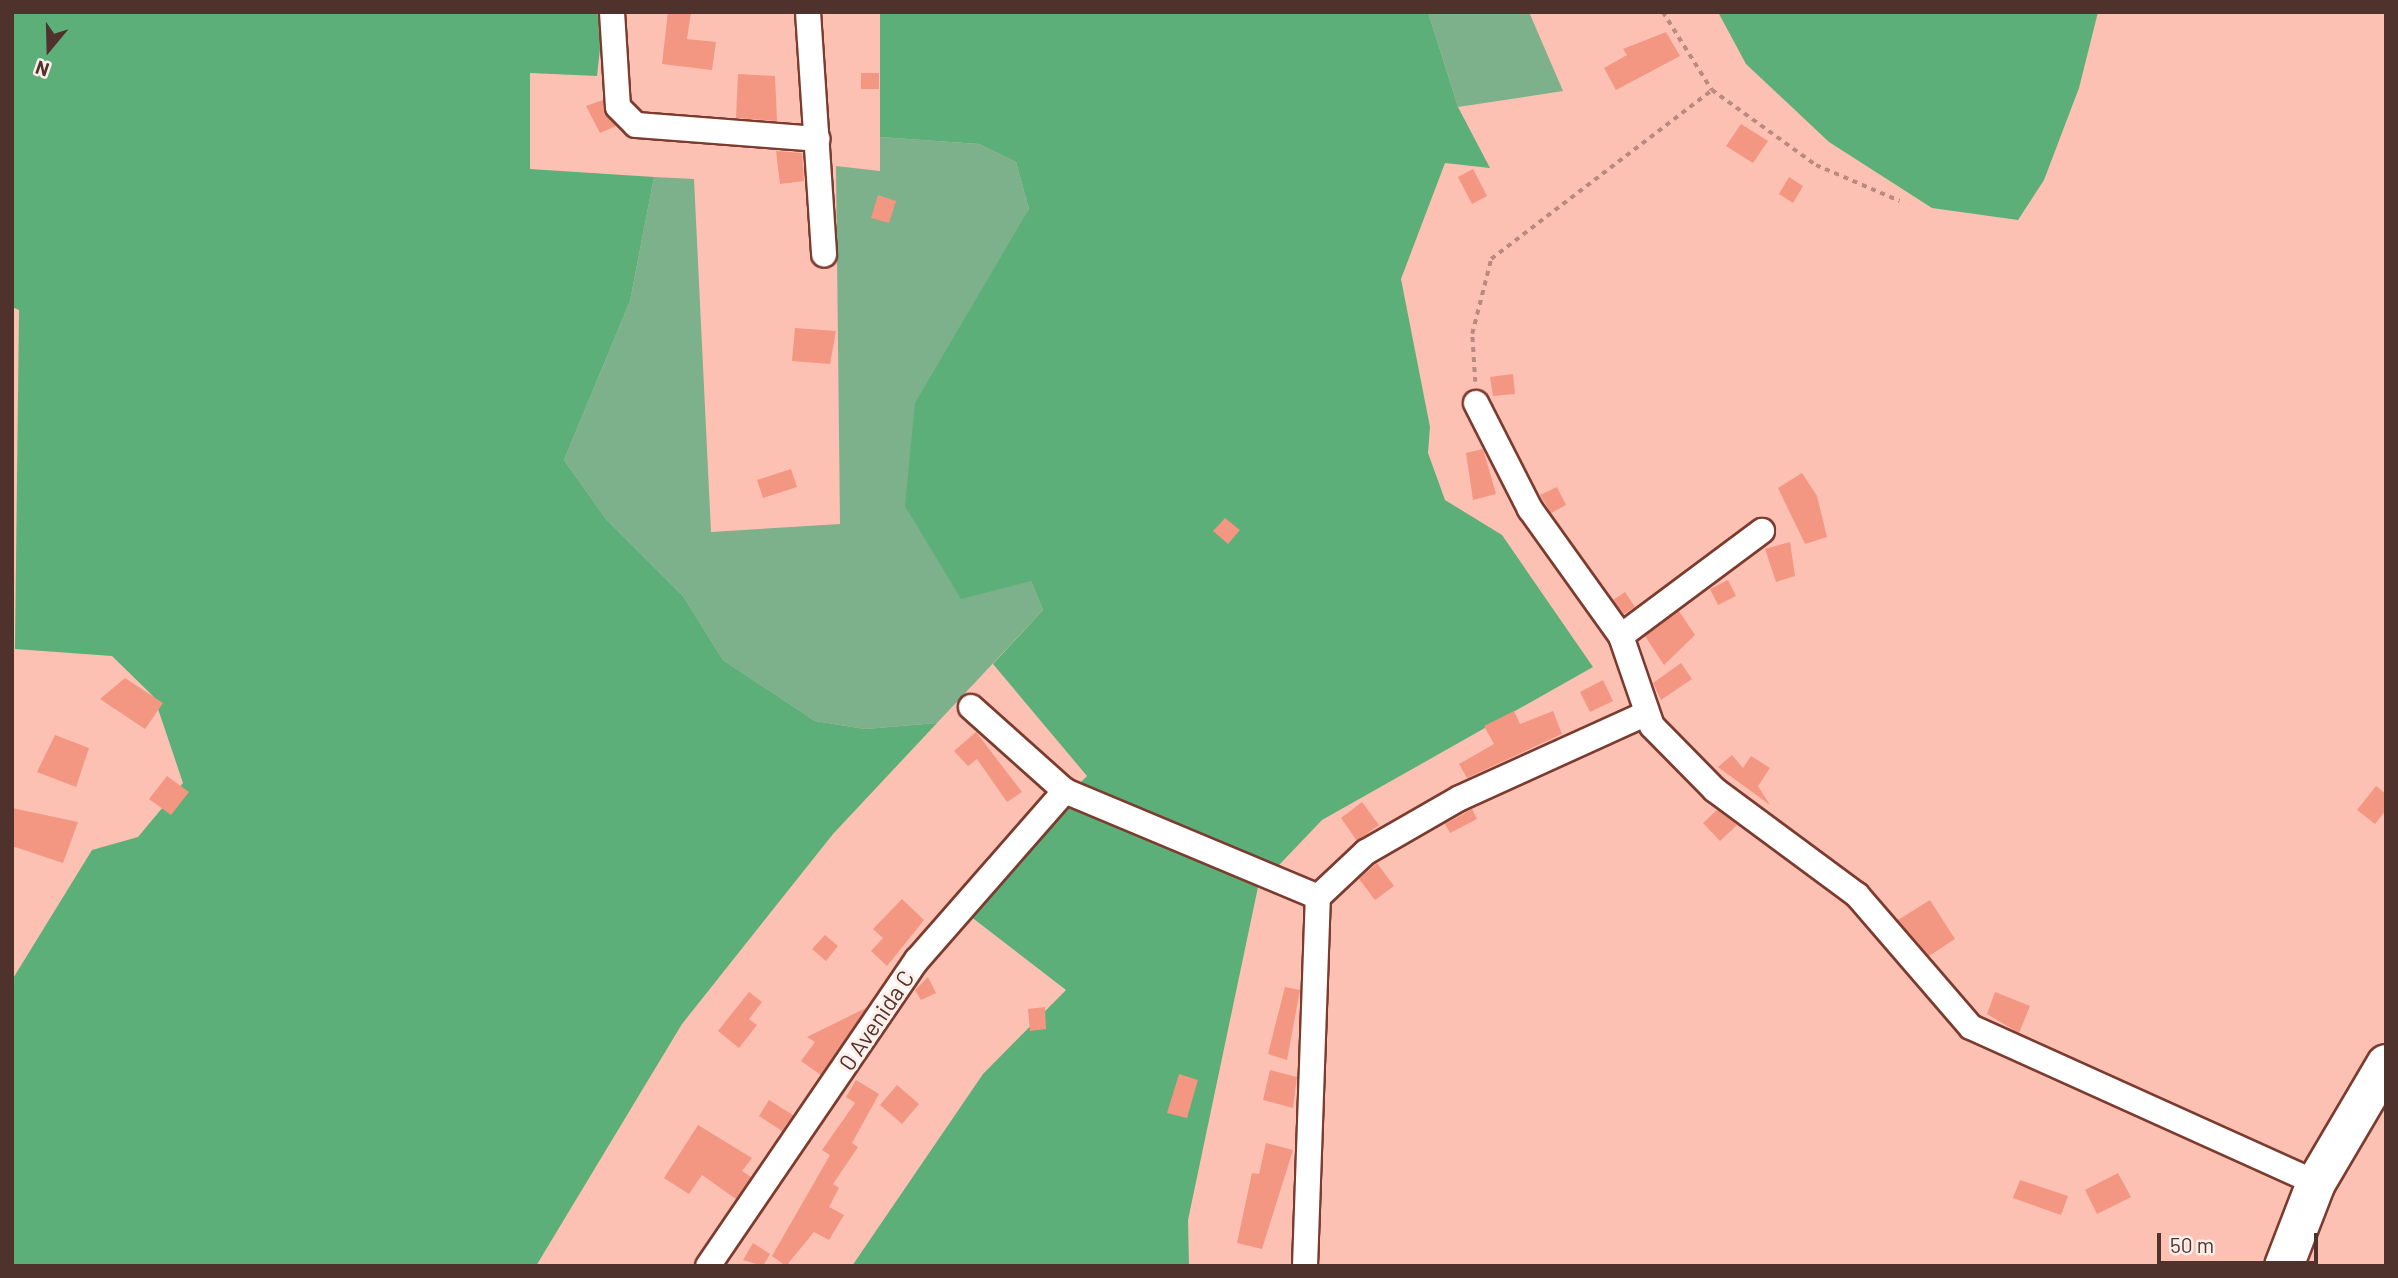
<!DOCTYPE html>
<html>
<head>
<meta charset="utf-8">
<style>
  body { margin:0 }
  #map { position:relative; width:2398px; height:1278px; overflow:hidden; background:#fdc1b3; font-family:Barlow,sans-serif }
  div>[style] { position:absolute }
  .green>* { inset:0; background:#7cb18b }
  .forest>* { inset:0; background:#5caf78 }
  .building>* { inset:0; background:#f39682 }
  .path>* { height:3.5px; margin-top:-1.75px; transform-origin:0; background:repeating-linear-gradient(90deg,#ba8a7f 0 5px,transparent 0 10px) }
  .roads { filter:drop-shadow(2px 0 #7b3c2f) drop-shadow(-2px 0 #7b3c2f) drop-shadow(0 2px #7b3c2f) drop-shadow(0 -2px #7b3c2f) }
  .minor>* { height:24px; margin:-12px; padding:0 12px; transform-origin:12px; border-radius:12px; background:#fff }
  .primary>* { height:38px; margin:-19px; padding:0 19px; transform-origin:19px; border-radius:19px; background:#fff }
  span { translate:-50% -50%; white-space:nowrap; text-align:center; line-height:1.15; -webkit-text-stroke:6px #feeeea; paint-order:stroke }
  .street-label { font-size:23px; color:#50322c }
  .frame { position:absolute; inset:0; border:14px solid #50322c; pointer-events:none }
  .north { position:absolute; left:14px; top:14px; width:70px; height:70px; -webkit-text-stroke:5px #feeeea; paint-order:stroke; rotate:199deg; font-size:19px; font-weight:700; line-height:28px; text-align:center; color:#50322c }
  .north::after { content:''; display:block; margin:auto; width:24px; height:32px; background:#50322c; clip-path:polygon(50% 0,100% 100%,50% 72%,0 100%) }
  .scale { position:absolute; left:2157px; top:1233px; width:161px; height:32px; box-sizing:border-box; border:4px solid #50322c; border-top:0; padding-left:9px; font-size:21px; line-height:24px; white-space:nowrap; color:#50322c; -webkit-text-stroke:5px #feeeea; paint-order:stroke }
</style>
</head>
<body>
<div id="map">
  <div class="green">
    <i style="clip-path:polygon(1428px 12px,1529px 12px,1563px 91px,1458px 107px)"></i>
    <i style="clip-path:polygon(880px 137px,979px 144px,1016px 162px,1029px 209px,999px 267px,1031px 581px,1043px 610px,937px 723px,865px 729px,815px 721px,723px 660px,683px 596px,606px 519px,564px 460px,630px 301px,654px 177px,694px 179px,711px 532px,840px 524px,836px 166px,880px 171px)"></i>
  </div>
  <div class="forest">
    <i style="clip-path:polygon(12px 12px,604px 12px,597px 76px,530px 73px,530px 169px,654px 177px,630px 301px,564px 460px,606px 519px,683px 596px,723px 660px,815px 721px,865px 729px,937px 723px,833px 834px,682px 1024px,536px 1266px,12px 1266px,12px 980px,92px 850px,138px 837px,183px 783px,154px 697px,112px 656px,15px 649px,19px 310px,12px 307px)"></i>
    <i style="clip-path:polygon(880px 12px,1428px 12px,1458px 107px,1490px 168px,1445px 163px,1401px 279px,1430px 427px,1428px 453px,1445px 500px,1502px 535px,1593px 667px,1322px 820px,1258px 887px,1188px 1220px,1189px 1266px,852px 1266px,983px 1074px,1066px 990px,957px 906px,1087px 776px,993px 664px,1043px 610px,1031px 581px,961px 599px,905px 506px,915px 403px,1029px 209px,1016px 162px,979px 144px,880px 137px)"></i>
    <i style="clip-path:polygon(1718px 12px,2098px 12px,2079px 88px,2044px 180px,2018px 220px,1932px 208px,1829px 142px,1746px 64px)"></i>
  </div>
  <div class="building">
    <i style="clip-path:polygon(668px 12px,691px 12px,687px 39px,716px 42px,712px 70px,662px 64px)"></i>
    <i style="clip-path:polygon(1666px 32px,1680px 56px,1616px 90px,1604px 68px,1627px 55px,1623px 49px)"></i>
    <i style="clip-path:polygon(861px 73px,879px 73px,879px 89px,861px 89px)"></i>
    <i style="clip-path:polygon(738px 74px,775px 76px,777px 121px,736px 118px)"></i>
    <i style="clip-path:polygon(603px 100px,616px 126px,600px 133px,586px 106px)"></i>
    <i style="clip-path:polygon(1741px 124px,1768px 141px,1753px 163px,1726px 146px)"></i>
    <i style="clip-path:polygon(776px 151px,802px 153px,804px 181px,780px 184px)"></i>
    <i style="clip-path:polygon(1473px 169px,1487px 196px,1472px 204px,1458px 177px)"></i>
    <i style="clip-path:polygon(1789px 177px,1803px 186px,1793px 203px,1779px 194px)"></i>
    <i style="clip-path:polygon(878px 195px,896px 201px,889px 223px,871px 218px)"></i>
    <i style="clip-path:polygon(795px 328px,836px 331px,830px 364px,792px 361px)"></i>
    <i style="clip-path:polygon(1513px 374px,1515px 394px,1493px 396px,1490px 377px)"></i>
    <i style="clip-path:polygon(1483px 449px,1496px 494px,1473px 500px,1466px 453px)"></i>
    <i style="clip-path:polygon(791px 469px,797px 487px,763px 498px,757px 480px)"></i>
    <i style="clip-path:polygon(1802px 473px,1817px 496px,1827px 537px,1805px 544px,1778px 488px)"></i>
    <i style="clip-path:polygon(1557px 487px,1566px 505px,1551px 513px,1540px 495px)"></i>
    <i style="clip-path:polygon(1225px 518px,1240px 530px,1228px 544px,1213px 531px)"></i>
    <i style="clip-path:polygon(1790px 542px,1795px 576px,1776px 582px,1765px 549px)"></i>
    <i style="clip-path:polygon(1728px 580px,1736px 596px,1718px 605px,1710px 589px)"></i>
    <i style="clip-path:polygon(1625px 592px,1635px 607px,1624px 614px,1613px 600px)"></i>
    <i style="clip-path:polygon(1679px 611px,1695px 635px,1664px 665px,1645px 636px)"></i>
    <i style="clip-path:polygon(1681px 663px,1692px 679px,1661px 700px,1653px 683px)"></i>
    <i style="clip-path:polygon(125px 678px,163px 703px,145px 729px,100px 699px)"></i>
    <i style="clip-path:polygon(1603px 680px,1613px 701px,1590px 712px,1580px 692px)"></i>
    <i style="clip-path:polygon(1514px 711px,1520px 724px,1553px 711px,1562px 734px,1467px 778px,1459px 764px,1494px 744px,1484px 726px)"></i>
    <i style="clip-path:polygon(976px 732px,1022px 792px,1007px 802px,977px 759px,968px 766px,954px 751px)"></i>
    <i style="clip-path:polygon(55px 735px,89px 748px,76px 787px,37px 772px)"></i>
    <i style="clip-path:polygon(1732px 755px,1743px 768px,1751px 756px,1770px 768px,1758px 786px,1770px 805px,1718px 767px)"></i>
    <i style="clip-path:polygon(167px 776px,189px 792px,171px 815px,149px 799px)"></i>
    <i style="clip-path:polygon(2376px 786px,2386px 794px,2386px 810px,2375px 824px,2357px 810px)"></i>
    <i style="clip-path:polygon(1362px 802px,1379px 825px,1357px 841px,1341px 818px)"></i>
    <i style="clip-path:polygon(12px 808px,78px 822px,63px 863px,12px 846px)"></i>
    <i style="clip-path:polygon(1472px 809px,1477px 819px,1450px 833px,1445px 824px)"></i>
    <i style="clip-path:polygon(1717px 810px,1737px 825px,1720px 841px,1703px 823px)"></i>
    <i style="clip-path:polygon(1377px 863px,1394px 886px,1375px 900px,1359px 879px)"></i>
    <i style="clip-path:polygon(902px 899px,924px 920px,887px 966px,871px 951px,883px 938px,873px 929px)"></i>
    <i style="clip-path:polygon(1930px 900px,1955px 939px,1929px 956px,1898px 920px)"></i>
    <i style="clip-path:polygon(825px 935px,838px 946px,826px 961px,812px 949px)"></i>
    <i style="clip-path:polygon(928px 977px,936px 993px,921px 1000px,915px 990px)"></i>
    <i style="clip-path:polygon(1285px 987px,1300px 990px,1287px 1060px,1268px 1054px)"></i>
    <i style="clip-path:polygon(749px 992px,762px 1002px,749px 1019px,757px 1025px,739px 1048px,718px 1031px)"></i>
    <i style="clip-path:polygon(1995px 992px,2030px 1006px,2019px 1033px,1987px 1014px)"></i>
    <i style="clip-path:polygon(1045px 1007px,1046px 1029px,1030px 1031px,1028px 1009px)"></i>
    <i style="clip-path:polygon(866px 1008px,821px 1075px,801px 1061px,815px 1042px,807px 1037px)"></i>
    <i style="clip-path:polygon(1270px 1070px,1297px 1077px,1293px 1108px,1263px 1100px)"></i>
    <i style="clip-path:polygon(1179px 1074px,1198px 1080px,1187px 1118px,1167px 1113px)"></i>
    <i style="clip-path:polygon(856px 1080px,879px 1094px,852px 1143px,858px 1147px,833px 1184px,839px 1188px,829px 1207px,844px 1215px,829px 1240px,814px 1232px,786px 1266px,772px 1256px,830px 1155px,822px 1150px,855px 1103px,846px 1097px)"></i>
    <i style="clip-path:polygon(897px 1085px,919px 1104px,902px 1124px,880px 1105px)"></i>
    <i style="clip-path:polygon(769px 1100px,793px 1115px,782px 1131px,759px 1116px)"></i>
    <i style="clip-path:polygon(698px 1125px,752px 1158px,742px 1171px,751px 1177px,736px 1199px,702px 1175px,689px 1194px,664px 1178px)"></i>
    <i style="clip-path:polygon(1266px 1143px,1293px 1150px,1262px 1249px,1237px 1243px,1252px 1173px,1259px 1174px)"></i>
    <i style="clip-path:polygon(2118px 1173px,2131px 1197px,2097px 1214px,2085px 1190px)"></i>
    <i style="clip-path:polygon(2020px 1180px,2068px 1196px,2061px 1215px,2013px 1198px)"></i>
    <i style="clip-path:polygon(753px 1243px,770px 1254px,763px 1266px,743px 1260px)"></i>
  </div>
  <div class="path">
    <i style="left:1663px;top:12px;width:92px;rotate:57.9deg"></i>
    <i style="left:1712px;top:90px;width:128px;rotate:35.8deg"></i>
    <i style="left:1816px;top:165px;width:91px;rotate:23.2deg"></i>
    <i style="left:1475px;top:382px;width:48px;rotate:-93.6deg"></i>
    <i style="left:1472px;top:334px;width:77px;rotate:-75.8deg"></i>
    <i style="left:1491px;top:259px;width:278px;rotate:-37.4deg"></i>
  </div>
  <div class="roads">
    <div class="minor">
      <i style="left:612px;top:12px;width:95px;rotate:86.4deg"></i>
      <i style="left:618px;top:107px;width:25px;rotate:45deg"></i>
      <i style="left:636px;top:125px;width:182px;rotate:4.4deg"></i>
      <i style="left:808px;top:12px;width:243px;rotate:86.2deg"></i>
      <i style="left:1476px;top:403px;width:119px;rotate:63deg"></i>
      <i style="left:1530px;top:509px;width:156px;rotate:54.4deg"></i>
      <i style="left:1621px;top:636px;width:95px;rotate:71deg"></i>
      <i style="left:1652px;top:726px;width:90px;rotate:45.5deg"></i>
      <i style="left:1715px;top:790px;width:177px;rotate:36.5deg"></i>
      <i style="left:1857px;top:895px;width:174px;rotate:49.2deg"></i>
      <i style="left:1971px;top:1027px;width:379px;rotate:24.3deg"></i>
      <i style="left:1621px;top:636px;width:176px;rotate:-36.7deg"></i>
      <i style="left:971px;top:707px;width:126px;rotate:41.8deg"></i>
      <i style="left:1065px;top:791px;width:274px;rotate:22.7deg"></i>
      <i style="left:708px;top:1266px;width:371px;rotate:-55.7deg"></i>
      <i style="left:917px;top:960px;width:225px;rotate:-48.8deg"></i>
      <i style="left:1305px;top:1266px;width:369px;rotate:-88deg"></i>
      <i style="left:1318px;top:897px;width:66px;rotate:-43.2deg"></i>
      <i style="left:1366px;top:852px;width:108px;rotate:-29.9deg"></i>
      <i style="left:1460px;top:798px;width:203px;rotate:-24.4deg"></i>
    </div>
    <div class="primary">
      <i style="left:2284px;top:1266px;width:89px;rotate:-68.9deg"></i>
      <i style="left:2316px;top:1183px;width:138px;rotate:-59.5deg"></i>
    </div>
  </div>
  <div class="street-label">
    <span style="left:876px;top:1020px;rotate:-56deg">0 Avenida C</span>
  </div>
  <div class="frame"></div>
  <div class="north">N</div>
  <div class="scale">50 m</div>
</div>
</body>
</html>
